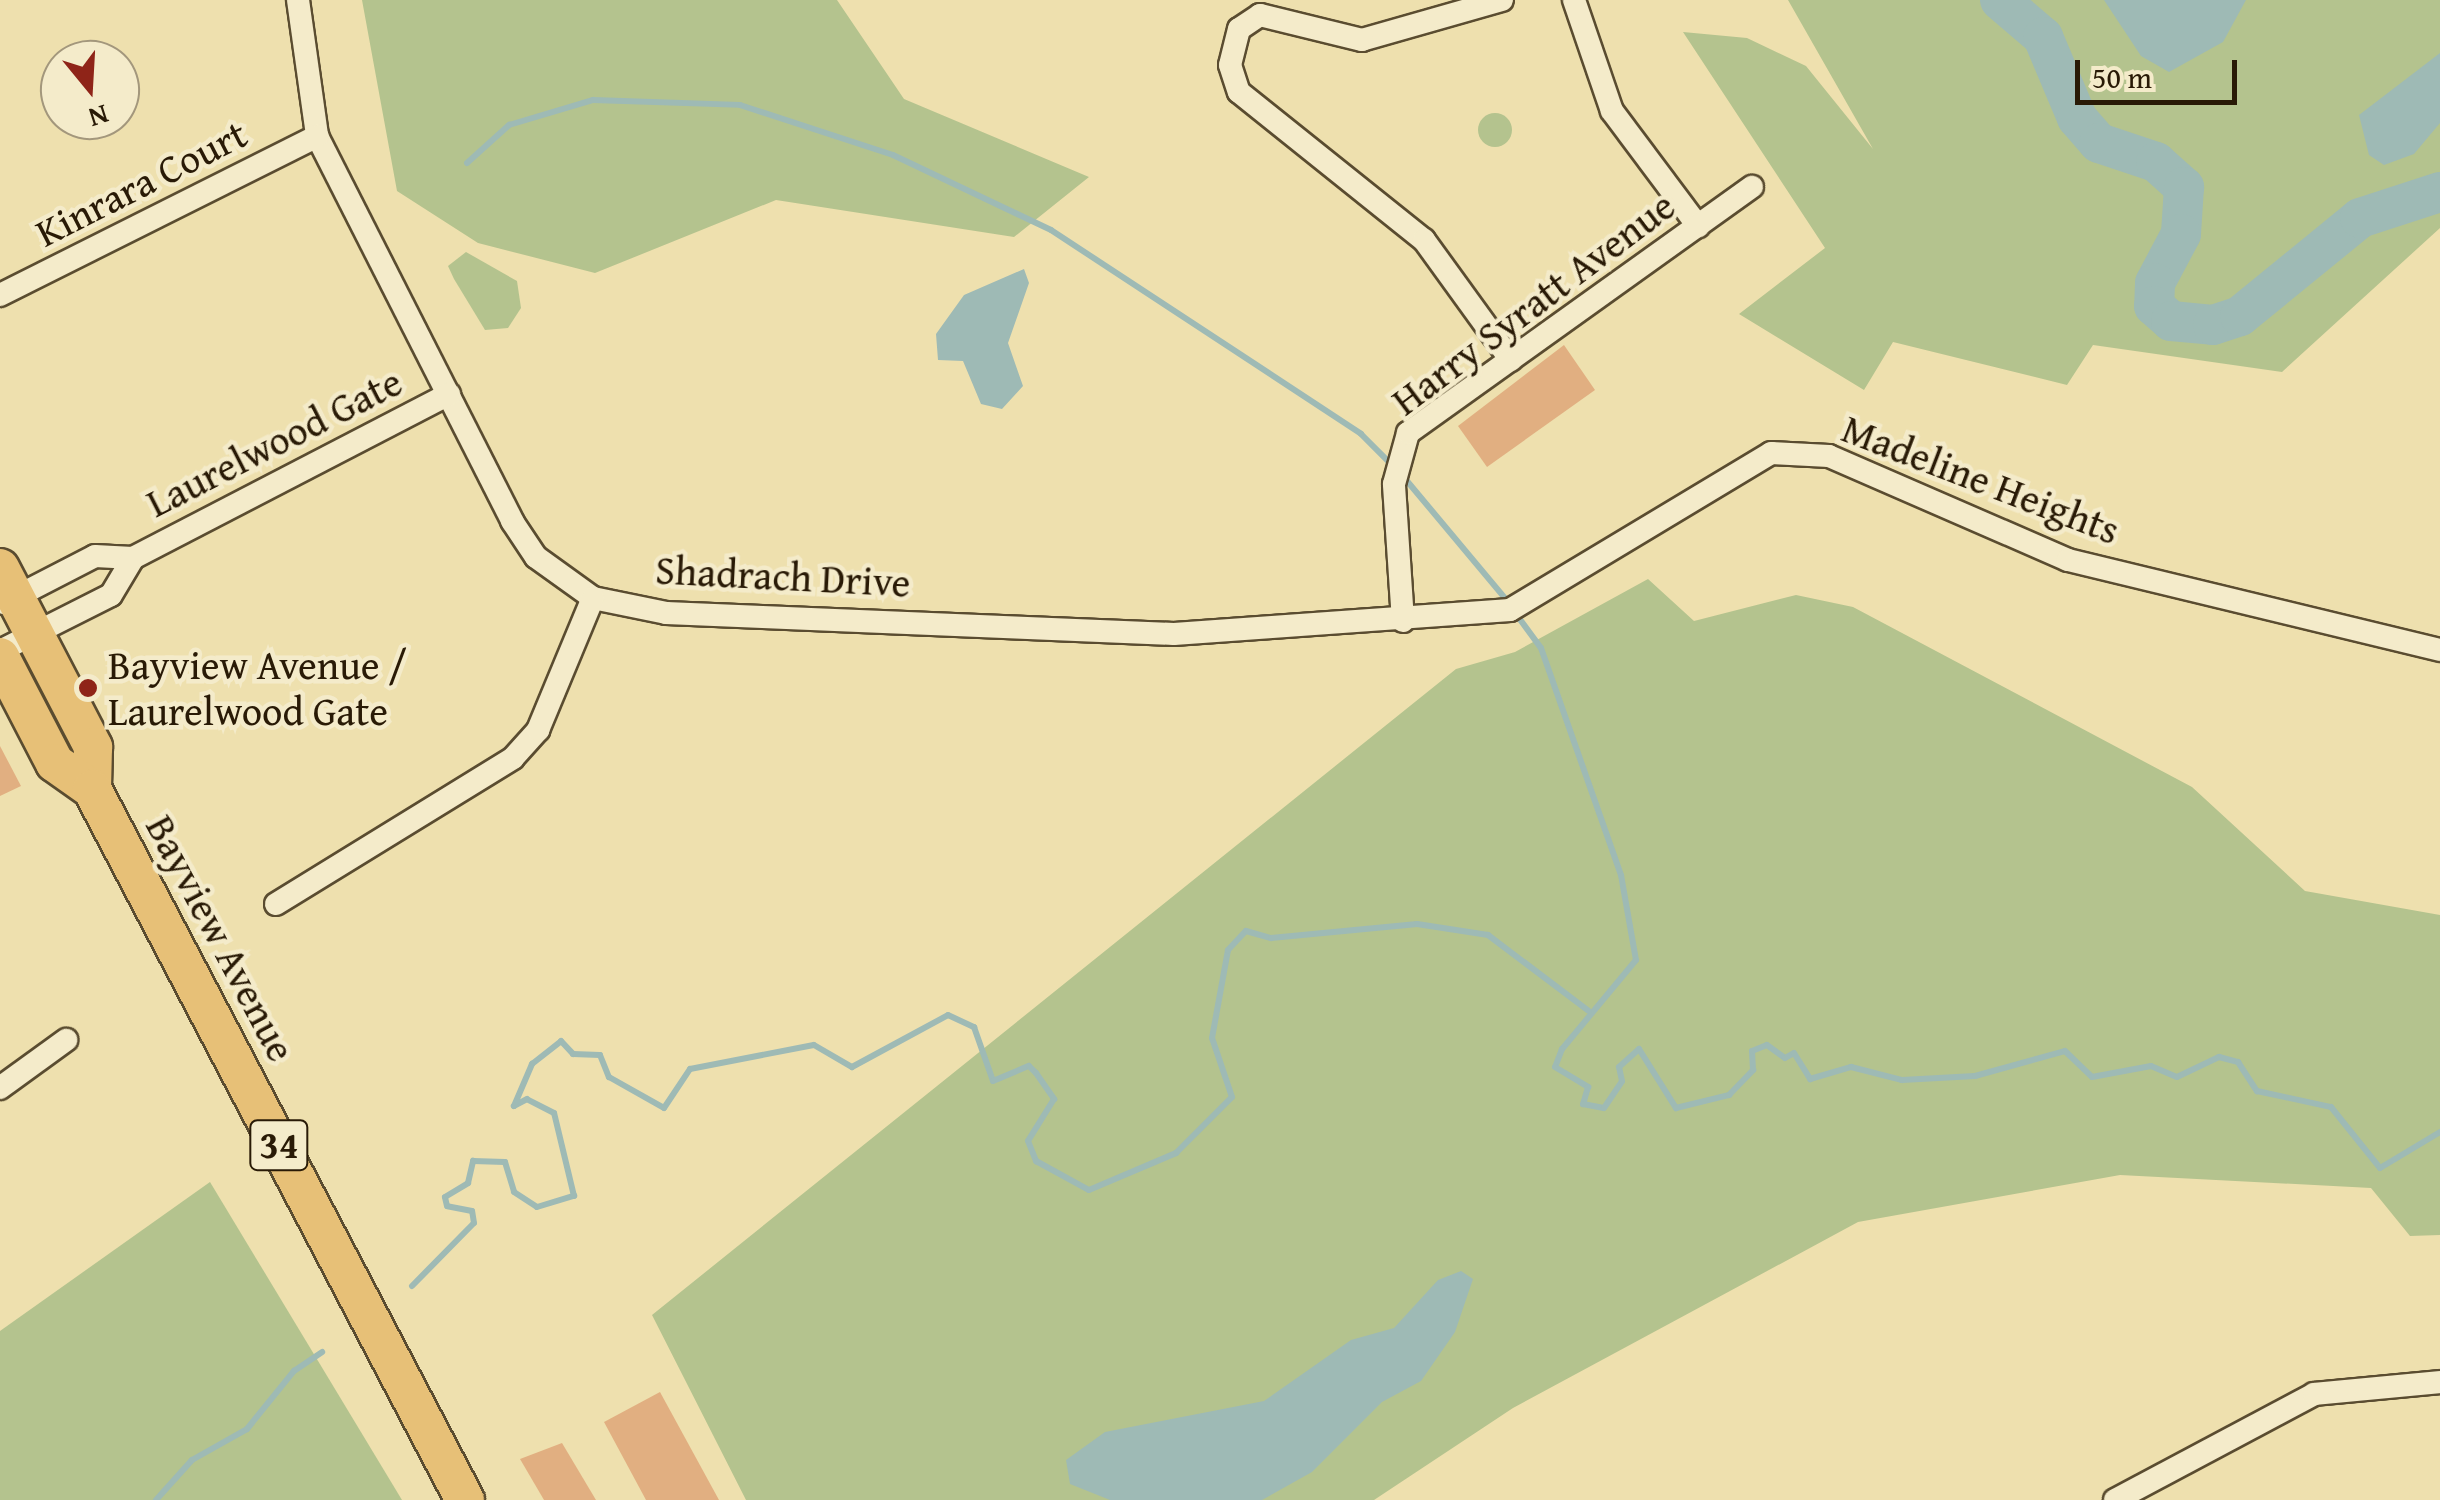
<!DOCTYPE html>
<html>
<head>
<meta charset="utf-8">
<style>
  body { margin:0 }
  #map { position:relative; width:2440px; height:1500px; overflow:hidden; background:#eee0ae; font-family:"Gentium Book Plus",serif }
  div>[style] { position:absolute }
  .green>* { inset:0; background:#b4c38e }
  .round { border-radius:50% }
  .water>* { inset:0; background:#9ebab5 }
  .stream>* { height:6px; margin:-3px; padding:0 3px; transform-origin:3px; border-radius:3px; background:#9ebab5 }
  .river>* { height:40px; margin:-20px; padding:0 20px; transform-origin:20px; border-radius:20px; background:#9ebab5 }
  .building>* { inset:0; background:#e1af81 }
  .roads { filter:drop-shadow(2px 0 #5a4c30) drop-shadow(-2px 0 #5a4c30) drop-shadow(0 2px #5a4c30) drop-shadow(0 -2px #5a4c30) }
  .minor>* { height:22px; margin:-11px; padding:0 11px; transform-origin:11px; border-radius:11px; background:#f4ebca }
  .primary>* { height:38px; margin:-19px; padding:0 19px; transform-origin:19px; border-radius:19px; background:#e7c077 }
  .dots>* { width:28px; height:28px; translate:-50% -50%; box-sizing:border-box; border:5px solid #f4ebca; border-radius:50% }
  span { translate:-50% -50%; white-space:nowrap; text-align:center; line-height:1.15; -webkit-text-stroke:9px #f4ebca; paint-order:stroke }
  .shield-label span { padding:2px 8px; background:#f4ebca; border:2px solid; border-radius:8px; -webkit-text-stroke-width:0 }
  .shield-label { font-size:38px; color:#291a06; font-weight:700 }
  .street-label { font-size:40px; color:#291a06 }
  .poi-label { font-size:40px; color:#291a06 }
  .left { translate:0 -50%; text-align:left }
  .north { position:absolute; left:40px; top:40px; width:100px; height:100px; box-sizing:border-box; background:#f4ebca; border:2px solid #a3977c; border-radius:50%; rotate:162deg; font-size:28px; font-weight:700; line-height:40px; text-align:center; color:#291a06 }
  .north::after { content:''; display:block; margin:auto; width:35px; height:45px; background:#8f2418; clip-path:polygon(50% 0,100% 100%,50% 72%,0 100%) }
  .scale { position:absolute; left:2075px; top:60px; width:162px; height:45px; box-sizing:border-box; border:5px solid #291a06; border-top:0; padding-left:12px; font-size:30px; line-height:35px; white-space:nowrap; color:#291a06; -webkit-text-stroke:8px #f4ebca; paint-order:stroke }
</style>
</head>
<body>
<div id="map">
  <div class="green">
    <i style="clip-path:polygon(362px 0,837px 0,904px 99px,1089px 177px,1014px 237px,776px 200px,595px 273px,478px 243px,397px 191px)"></i>
    <i style="clip-path:polygon(1788px 0,2440px 0,2440px 228px,2282px 372px,2093px 345px,2067px 385px,1893px 342px,1864px 390px,1739px 314px,1825px 248px,1683px 32px,1747px 38px,1806px 66px,1873px 149px)"></i>
    <i class="round" style="left:1478px;top:113px;width:34px;height:34px"></i>
    <i style="clip-path:polygon(466px 252px,517px 281px,521px 308px,508px 328px,485px 330px,454px 279px,448px 266px)"></i>
    <i style="clip-path:polygon(1648px 579px,1694px 621px,1796px 595px,1853px 607px,2192px 787px,2305px 891px,2440px 915px,2440px 1235px,2410px 1236px,2371px 1188px,2120px 1175px,1858px 1222px,1513px 1408px,1374px 1500px,746px 1500px,652px 1315px,1456px 669px,1515px 652px)"></i>
    <i style="clip-path:polygon(210px 1182px,402px 1500px,0 1500px,0 1331px)"></i>
  </div>
  <div class="water">
    <i style="clip-path:polygon(2104px 0,2246px 0,2223px 42px,2169px 72px,2141px 56px)"></i>
    <i style="clip-path:polygon(2440px 53px,2440px 123px,2414px 154px,2384px 165px,2369px 155px,2359px 115px)"></i>
    <i style="clip-path:polygon(1024px 269px,1029px 283px,1008px 343px,1023px 386px,1002px 409px,981px 404px,963px 361px,938px 360px,936px 334px,964px 295px)"></i>
    <i style="clip-path:polygon(1461px 1271px,1473px 1279px,1455px 1332px,1421px 1381px,1382px 1402px,1312px 1472px,1262px 1500px,1110px 1500px,1070px 1484px,1066px 1460px,1105px 1432px,1264px 1401px,1351px 1340px,1394px 1328px,1438px 1280px)"></i>
  </div>
  <div class="stream">
    <i style="left:467px;top:163px;width:57px;rotate:-42.1deg"></i>
    <i style="left:509px;top:125px;width:88px;rotate:-16.6deg"></i>
    <i style="left:593px;top:100px;width:147px;rotate:1.9deg"></i>
    <i style="left:740px;top:105px;width:161px;rotate:18.1deg"></i>
    <i style="left:893px;top:155px;width:175px;rotate:25.4deg"></i>
    <i style="left:1051px;top:230px;width:371px;rotate:33.3deg"></i>
    <i style="left:1361px;top:434px;width:45px;rotate:45deg"></i>
    <i style="left:1402px;top:475px;width:167px;rotate:50.1deg"></i>
    <i style="left:1516px;top:614px;width:42px;rotate:53.7deg"></i>
    <i style="left:1541px;top:648px;width:241px;rotate:70.6deg"></i>
    <i style="left:1621px;top:875px;width:86px;rotate:80deg"></i>
    <i style="left:1636px;top:960px;width:116px;rotate:129.7deg"></i>
    <i style="left:1562px;top:1049px;width:19px;rotate:111deg"></i>
    <i style="left:1555px;top:1067px;width:39px;rotate:31deg"></i>
    <i style="left:1588px;top:1087px;width:18px;rotate:106deg"></i>
    <i style="left:1583px;top:1104px;width:21px;rotate:11deg"></i>
    <i style="left:1604px;top:1108px;width:32px;rotate:-56deg"></i>
    <i style="left:1622px;top:1081px;width:14px;rotate:-102deg"></i>
    <i style="left:1619px;top:1067px;width:27px;rotate:-42deg"></i>
    <i style="left:1639px;top:1049px;width:70px;rotate:57.9deg"></i>
    <i style="left:1676px;top:1108px;width:55px;rotate:-13.8deg"></i>
    <i style="left:1729px;top:1095px;width:35px;rotate:-46deg"></i>
    <i style="left:1753px;top:1070px;width:19px;rotate:-93deg"></i>
    <i style="left:1752px;top:1051px;width:16px;rotate:-22deg"></i>
    <i style="left:1767px;top:1045px;width:22px;rotate:36deg"></i>
    <i style="left:1785px;top:1058px;width:10px;rotate:-29deg"></i>
    <i style="left:1794px;top:1053px;width:31px;rotate:58deg"></i>
    <i style="left:1810px;top:1079px;width:43px;rotate:-16.3deg"></i>
    <i style="left:1851px;top:1067px;width:53px;rotate:14.3deg"></i>
    <i style="left:1902px;top:1080px;width:73px;rotate:-3.1deg"></i>
    <i style="left:1975px;top:1076px;width:93px;rotate:-15.5deg"></i>
    <i style="left:2065px;top:1051px;width:37px;rotate:44deg"></i>
    <i style="left:2092px;top:1077px;width:60px;rotate:-10.6deg"></i>
    <i style="left:2151px;top:1066px;width:28px;rotate:23deg"></i>
    <i style="left:2177px;top:1077px;width:47px;rotate:-25.5deg"></i>
    <i style="left:2219px;top:1057px;width:20px;rotate:15deg"></i>
    <i style="left:2238px;top:1062px;width:35px;rotate:57deg"></i>
    <i style="left:2257px;top:1091px;width:76px;rotate:12.2deg"></i>
    <i style="left:2331px;top:1107px;width:78px;rotate:51.2deg"></i>
    <i style="left:2380px;top:1168px;width:70px;rotate:-31deg"></i>
    <i style="left:412px;top:1286px;width:88px;rotate:-45.5deg"></i>
    <i style="left:474px;top:1223px;width:12px;rotate:-99deg"></i>
    <i style="left:472px;top:1211px;width:25px;rotate:-169deg"></i>
    <i style="left:447px;top:1206px;width:9px;rotate:-103deg"></i>
    <i style="left:445px;top:1197px;width:27px;rotate:-31deg"></i>
    <i style="left:468px;top:1183px;width:23px;rotate:-77deg"></i>
    <i style="left:473px;top:1161px;width:32px;rotate:2deg"></i>
    <i style="left:505px;top:1162px;width:31px;rotate:73deg"></i>
    <i style="left:514px;top:1192px;width:27px;rotate:33deg"></i>
    <i style="left:537px;top:1207px;width:39px;rotate:-17deg"></i>
    <i style="left:574px;top:1196px;width:85px;rotate:-103.5deg"></i>
    <i style="left:554px;top:1113px;width:30px;rotate:-153deg"></i>
    <i style="left:527px;top:1099px;width:15px;rotate:152deg"></i>
    <i style="left:514px;top:1106px;width:46px;rotate:-66.8deg"></i>
    <i style="left:532px;top:1064px;width:37px;rotate:-38deg"></i>
    <i style="left:561px;top:1041px;width:18px;rotate:47deg"></i>
    <i style="left:573px;top:1054px;width:27px;rotate:2deg"></i>
    <i style="left:600px;top:1055px;width:24px;rotate:68deg"></i>
    <i style="left:609px;top:1077px;width:63px;rotate:29.4deg"></i>
    <i style="left:664px;top:1108px;width:47px;rotate:-56.3deg"></i>
    <i style="left:690px;top:1069px;width:126px;rotate:-11deg"></i>
    <i style="left:814px;top:1045px;width:44px;rotate:30.1deg"></i>
    <i style="left:852px;top:1067px;width:109px;rotate:-28.4deg"></i>
    <i style="left:948px;top:1015px;width:29px;rotate:25deg"></i>
    <i style="left:974px;top:1027px;width:57px;rotate:70.6deg"></i>
    <i style="left:993px;top:1081px;width:39px;rotate:-23deg"></i>
    <i style="left:1029px;top:1066px;width:10px;rotate:45deg"></i>
    <i style="left:1036px;top:1073px;width:32px;rotate:55deg"></i>
    <i style="left:1054px;top:1099px;width:49px;rotate:121.8deg"></i>
    <i style="left:1028px;top:1141px;width:22px;rotate:68deg"></i>
    <i style="left:1036px;top:1161px;width:60px;rotate:28.7deg"></i>
    <i style="left:1089px;top:1190px;width:95px;rotate:-23deg"></i>
    <i style="left:1176px;top:1153px;width:79px;rotate:-45deg"></i>
    <i style="left:1232px;top:1097px;width:62px;rotate:-108.7deg"></i>
    <i style="left:1212px;top:1038px;width:89px;rotate:-79.7deg"></i>
    <i style="left:1228px;top:950px;width:26px;rotate:-47deg"></i>
    <i style="left:1246px;top:931px;width:26px;rotate:16deg"></i>
    <i style="left:1271px;top:938px;width:147px;rotate:-5.5deg"></i>
    <i style="left:1417px;top:924px;width:72px;rotate:8.8deg"></i>
    <i style="left:1488px;top:935px;width:126px;rotate:37deg"></i>
    <i style="left:156px;top:1500px;width:54px;rotate:-48deg"></i>
    <i style="left:192px;top:1460px;width:63px;rotate:-29.4deg"></i>
    <i style="left:247px;top:1429px;width:75px;rotate:-51deg"></i>
    <i style="left:294px;top:1371px;width:34px;rotate:-34deg"></i>
  </div>
  <div class="river">
    <i style="left:2000px;top:0;width:57px;rotate:40.7deg"></i>
    <i style="left:2043px;top:37px;width:88px;rotate:67.2deg"></i>
    <i style="left:2077px;top:118px;width:33px;rotate:49deg"></i>
    <i style="left:2099px;top:143px;width:60px;rotate:18.4deg"></i>
    <i style="left:2156px;top:162px;width:38px;rotate:42deg"></i>
    <i style="left:2184px;top:187px;width:47px;rotate:93.7deg"></i>
    <i style="left:2181px;top:234px;width:55px;rotate:118deg"></i>
    <i style="left:2155px;top:283px;width:23px;rotate:92deg"></i>
    <i style="left:2154px;top:306px;width:23px;rotate:41deg"></i>
    <i style="left:2171px;top:321px;width:42px;rotate:5.4deg"></i>
    <i style="left:2213px;top:325px;width:28px;rotate:-18deg"></i>
    <i style="left:2240px;top:316px;width:155px;rotate:-39.2deg"></i>
    <i style="left:2360px;top:218px;width:84px;rotate:-18deg"></i>
  </div>
  <div class="building">
    <i style="clip-path:polygon(1564px 345px,1595px 390px,1487px 467px,1458px 426px)"></i>
    <i style="clip-path:polygon(0 746px,21px 786px,0 796px)"></i>
    <i style="clip-path:polygon(660px 1392px,719px 1500px,646px 1500px,604px 1422px)"></i>
    <i style="clip-path:polygon(562px 1443px,596px 1500px,544px 1500px,520px 1459px)"></i>
  </div>
  <div class="roads">
    <div class="minor">
      <i style="left:298px;top:0;width:137px;rotate:82deg"></i>
      <i style="left:317px;top:136px;width:432px;rotate:63.1deg"></i>
      <i style="left:512px;top:521px;width:43px;rotate:56.3deg"></i>
      <i style="left:536px;top:557px;width:70px;rotate:35.7deg"></i>
      <i style="left:593px;top:598px;width:75px;rotate:11.6deg"></i>
      <i style="left:666px;top:613px;width:508px;rotate:2.37deg"></i>
      <i style="left:1174px;top:634px;width:337px;rotate:-4.1deg"></i>
      <i style="left:1510px;top:610px;width:305px;rotate:-31deg"></i>
      <i style="left:1771px;top:453px;width:58px;rotate:3deg"></i>
      <i style="left:1829px;top:456px;width:261px;rotate:23.5deg"></i>
      <i style="left:2068px;top:560px;width:383px;rotate:13.6deg"></i>
      <i style="left:1502px;top:0;width:146px;rotate:164.1deg"></i>
      <i style="left:1362px;top:40px;width:105px;rotate:-166.2deg"></i>
      <i style="left:1260px;top:15px;width:25px;rotate:146deg"></i>
      <i style="left:1239px;top:29px;width:37px;rotate:104deg"></i>
      <i style="left:1230px;top:65px;width:28px;rotate:72deg"></i>
      <i style="left:1239px;top:92px;width:237px;rotate:38.7deg"></i>
      <i style="left:1424px;top:240px;width:148px;rotate:54.1deg"></i>
      <i style="left:1574px;top:0;width:117px;rotate:71.1deg"></i>
      <i style="left:1612px;top:111px;width:144px;rotate:53.2deg"></i>
      <i style="left:0;top:295px;width:355px;rotate:-26.6deg"></i>
      <i style="left:4px;top:603px;width:102px;rotate:-27.3deg"></i>
      <i style="left:95px;top:556px;width:38px;rotate:3deg"></i>
      <i style="left:133px;top:558px;width:356px;rotate:-27.4deg"></i>
      <i style="left:1403px;top:621px;width:137px;rotate:-93.8deg"></i>
      <i style="left:1394px;top:484px;width:53px;rotate:-74.6deg"></i>
      <i style="left:1408px;top:433px;width:423px;rotate:-35.6deg"></i>
      <i style="left:0;top:651px;width:124px;rotate:-26.8deg"></i>
      <i style="left:111px;top:595px;width:43px;rotate:-59.3deg"></i>
      <i style="left:276px;top:904px;width:278px;rotate:-31.6deg"></i>
      <i style="left:513px;top:758px;width:38px;rotate:-48deg"></i>
      <i style="left:538px;top:730px;width:143px;rotate:-67.4deg"></i>
      <i style="left:0;top:1088px;width:82px;rotate:-36deg"></i>
      <i style="left:2115px;top:1500px;width:225px;rotate:-28deg"></i>
      <i style="left:2314px;top:1394px;width:127px;rotate:-5.4deg"></i>
    </div>
    <div class="primary">
      <i style="left:0;top:568px;width:202px;rotate:62.5deg"></i>
      <i style="left:93px;top:747px;width:42px;rotate:91.4deg"></i>
      <i style="left:0;top:657px;width:119px;rotate:62.6deg"></i>
      <i style="left:55px;top:763px;width:45px;rotate:35.1deg"></i>
      <i style="left:92px;top:789px;width:803px;rotate:62.32deg"></i>
    </div>
  </div>
  <div class="dots">
    <i style="left:88px;top:688px;background:#8f2418"></i>
  </div>
  <div class="shield-label">
    <span style="left:279px;top:1145px">34</span>
  </div>
  <div class="street-label">
    <span style="left:141px;top:183px;rotate:-27deg">Kinrara Court</span>
    <span style="left:1533px;top:303px;rotate:-37deg">Harry Syratt Avenue</span>
    <span style="left:274px;top:442px;rotate:-27deg">Laurelwood Gate</span>
    <span style="left:1981px;top:479px;rotate:21deg">Madeline Heights</span>
    <span style="left:783px;top:576px;rotate:3deg">Shadrach Drive</span>
    <span style="left:221px;top:938px;rotate:62deg">Bayview Avenue</span>
  </div>
  <div class="poi-label">
    <span class="left" style="left:108px;top:688px">Bayview Avenue /<br>Laurelwood Gate</span>
  </div>
  <div class="north">N</div>
  <div class="scale">50 m</div>
</div>
</body>
</html>
